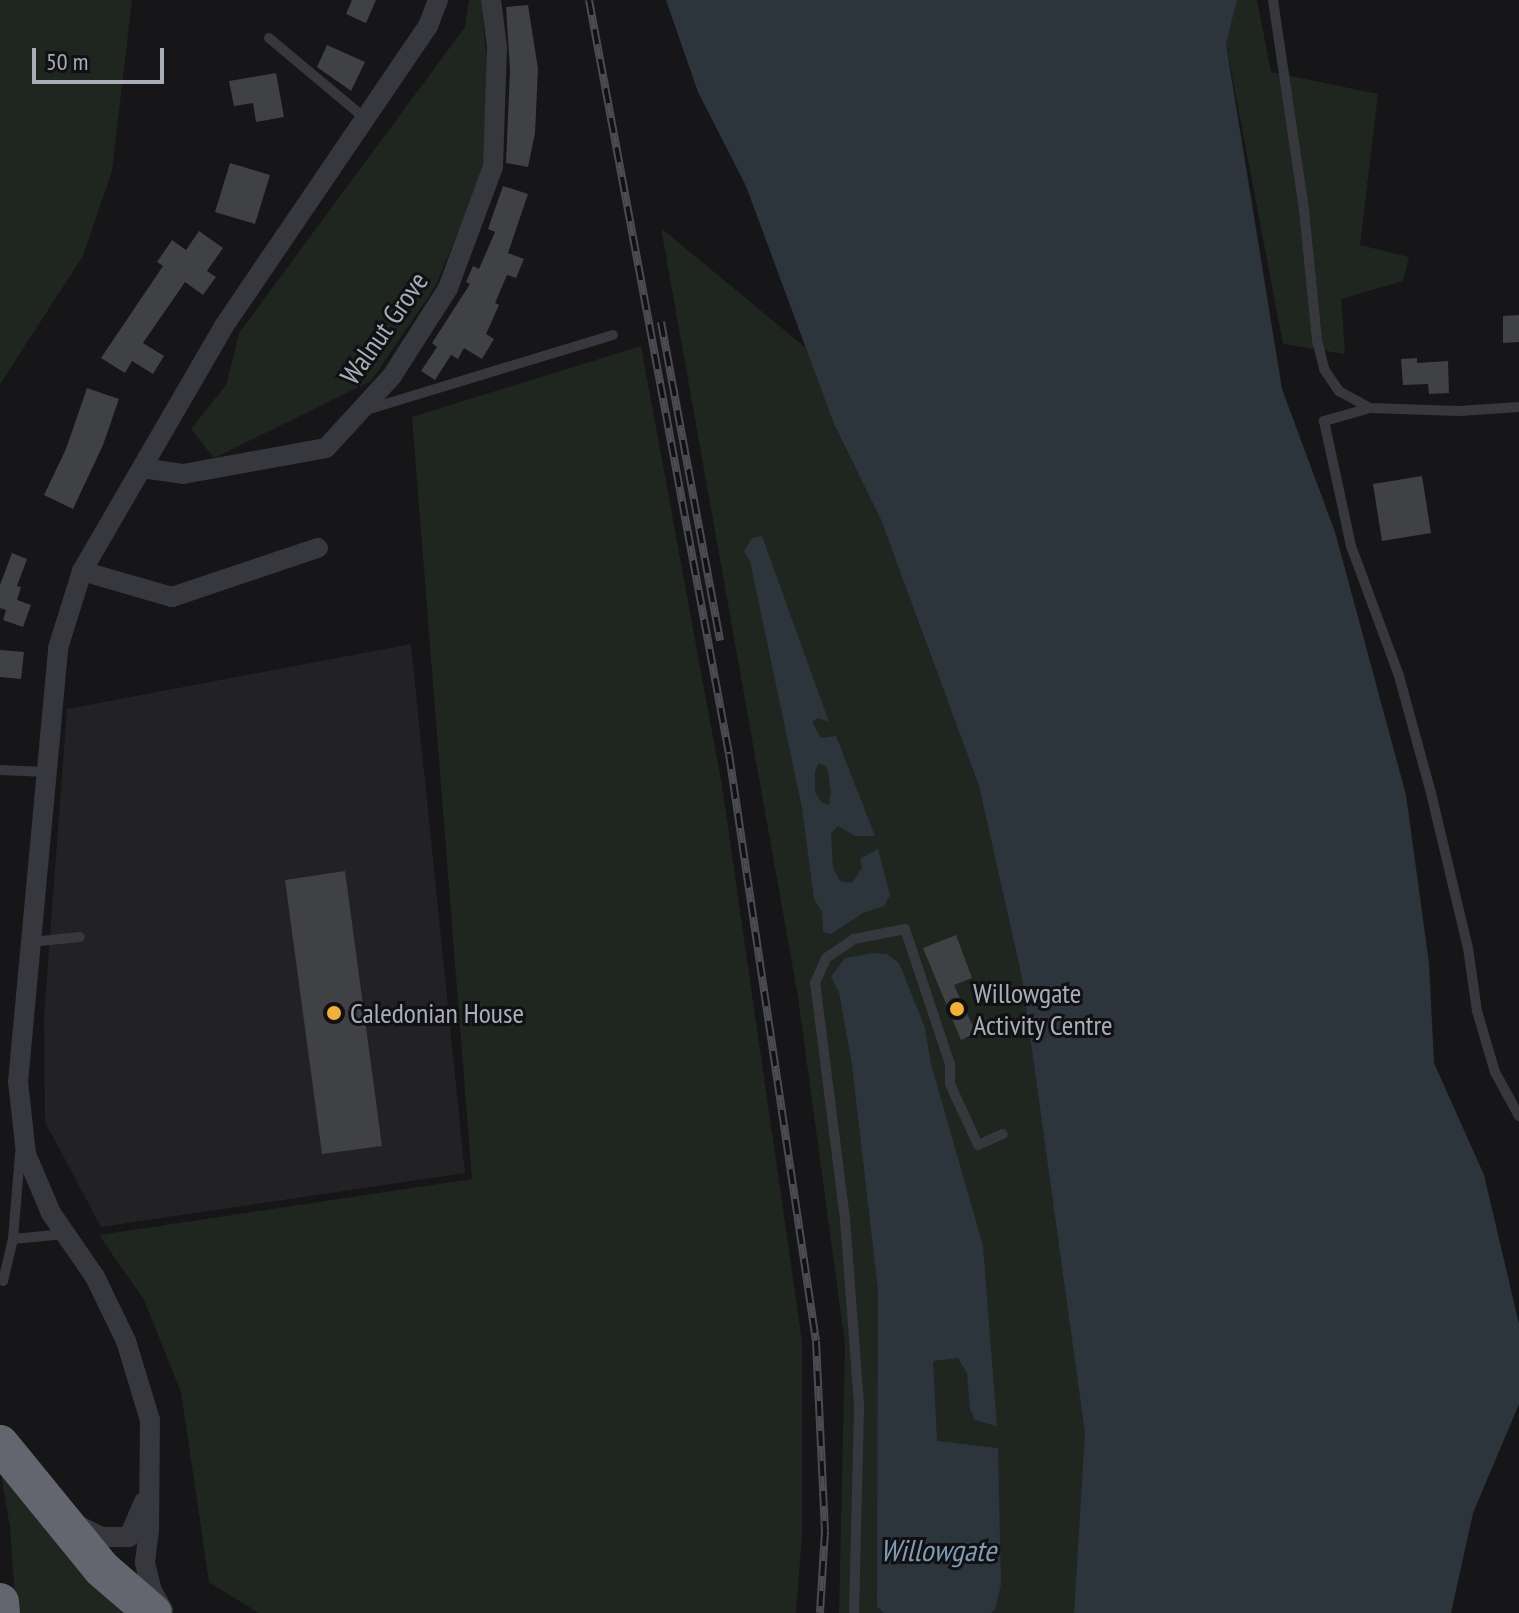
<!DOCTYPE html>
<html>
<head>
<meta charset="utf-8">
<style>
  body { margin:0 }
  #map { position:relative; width:1519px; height:1613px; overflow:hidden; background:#161618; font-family:"PT Sans Narrow",sans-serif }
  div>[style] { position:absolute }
  .built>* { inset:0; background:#222225 }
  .green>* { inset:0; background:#1e261f }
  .water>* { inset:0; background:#2c353c }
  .building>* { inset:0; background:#404145 }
  .lane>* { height:10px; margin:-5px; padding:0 5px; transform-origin:5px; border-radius:5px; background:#37383d }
  .street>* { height:20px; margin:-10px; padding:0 10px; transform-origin:10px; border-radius:10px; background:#37383d }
  .highway>* { height:38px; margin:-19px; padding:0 19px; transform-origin:19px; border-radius:19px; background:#63666e }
  .rail>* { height:8px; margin-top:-4px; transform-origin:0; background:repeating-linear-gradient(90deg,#111113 0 15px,#4a4c52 0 30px); box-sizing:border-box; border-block:2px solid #4a4c52 }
  .dots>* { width:22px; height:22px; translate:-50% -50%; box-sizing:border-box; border:4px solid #111113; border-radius:50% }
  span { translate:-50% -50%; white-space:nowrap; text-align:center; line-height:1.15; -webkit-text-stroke:6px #111113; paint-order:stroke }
  .street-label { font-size:28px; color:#a8adb8 }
  .poi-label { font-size:28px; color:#a8adb8 }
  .left { translate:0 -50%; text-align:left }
  .water-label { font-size:30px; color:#7f9bb3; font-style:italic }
  .scale { position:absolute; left:32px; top:48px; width:132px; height:36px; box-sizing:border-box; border:4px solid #a8adb8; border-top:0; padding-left:10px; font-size:24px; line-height:28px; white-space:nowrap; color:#a8adb8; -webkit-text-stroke:6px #111113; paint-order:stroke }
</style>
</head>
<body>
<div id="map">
  <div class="built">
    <i style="clip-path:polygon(411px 644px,465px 1173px,101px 1227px,45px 1122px,44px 1016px,67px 709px)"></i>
  </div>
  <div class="green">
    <i style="clip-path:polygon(0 0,132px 0,112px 171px,83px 256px,0 384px)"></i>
    <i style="clip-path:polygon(469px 0,481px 0,491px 108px,481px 178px,435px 287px,371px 381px,214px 458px,191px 429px,226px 385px,239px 333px,465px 27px)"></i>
    <i style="clip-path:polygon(1208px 0,1257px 0,1271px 72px,1378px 94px,1360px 245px,1409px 257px,1403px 281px,1341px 299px,1345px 354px,1283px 344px,1226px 44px)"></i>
    <i style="clip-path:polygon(661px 228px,807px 349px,834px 424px,881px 520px,979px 786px,1022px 978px,1086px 1433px,1074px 1613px,839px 1613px,845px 1344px,798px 997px)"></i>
    <i style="clip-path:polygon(641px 346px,722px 786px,802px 1341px,802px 1534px,796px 1613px,259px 1613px,209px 1582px,181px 1392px,144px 1300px,99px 1235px,472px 1179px,412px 417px)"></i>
    <i style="clip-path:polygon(0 1469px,131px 1613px,16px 1613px,10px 1527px)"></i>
  </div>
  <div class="water">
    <i style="clip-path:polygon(666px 0,1237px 0,1226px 44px,1282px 389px,1335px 532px,1406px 795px,1429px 963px,1434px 1063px,1484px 1175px,1519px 1324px,1519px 1404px,1473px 1513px,1451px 1613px,1074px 1613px,1085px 1433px,1022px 978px,979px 786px,881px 520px,834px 424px,746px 186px,698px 92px)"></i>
    <i style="clip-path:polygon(evenodd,762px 536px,829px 722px,818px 718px,812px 722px,821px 738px,836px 736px,875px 836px,855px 836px,838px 826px,831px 834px,833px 868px,840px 881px,852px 883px,862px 868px,860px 859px,878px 849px,890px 895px,884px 906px,863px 913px,831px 934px,823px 932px,822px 912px,814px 899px,802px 808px,750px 561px,744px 551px,752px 538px,762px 536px,819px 763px,827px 767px,831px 792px,829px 805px,821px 802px,815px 792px,815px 771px,819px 763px)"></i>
    <i style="clip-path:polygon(875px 953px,887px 954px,899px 963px,925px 1028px,931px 1064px,983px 1246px,997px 1426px,975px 1420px,970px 1409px,967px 1373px,958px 1358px,933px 1361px,937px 1441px,998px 1448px,1001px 1584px,995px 1610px,991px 1613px,884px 1613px,877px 1606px,878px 1290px,852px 1065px,839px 992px,831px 977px,845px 958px)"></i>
  </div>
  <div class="building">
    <i style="clip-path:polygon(352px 0,376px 0,366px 23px,346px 14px)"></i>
    <i style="clip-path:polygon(528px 5px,538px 69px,535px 133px,528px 167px,506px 163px,510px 70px,506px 7px)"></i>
    <i style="clip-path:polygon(327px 45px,365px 62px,351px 91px,317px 67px)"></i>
    <i style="clip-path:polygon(276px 73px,284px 117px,256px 122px,253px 103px,234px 106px,229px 81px)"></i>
    <i style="clip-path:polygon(230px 163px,270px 175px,255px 224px,215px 212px)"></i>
    <i style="clip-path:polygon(503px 186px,528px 194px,508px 253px,524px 259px,516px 278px,507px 275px,495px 303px,499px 305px,486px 334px,494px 339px,482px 359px,464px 348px,458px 359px,451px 355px,435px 380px,421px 371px,437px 347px,432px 343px,470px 284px,466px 282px,473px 266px,479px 269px,495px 232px,488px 229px)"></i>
    <i style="clip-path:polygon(199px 231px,223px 248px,207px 271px,216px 277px,203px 295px,185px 282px,143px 343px,164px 356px,153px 374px,132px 361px,125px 373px,101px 358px,163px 266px,157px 262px,172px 240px,186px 250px)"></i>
    <i style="clip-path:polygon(1519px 315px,1519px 342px,1503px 343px,1503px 316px)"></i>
    <i style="clip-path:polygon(1417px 358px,1417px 363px,1448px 361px,1449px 393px,1429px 394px,1428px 384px,1403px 385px,1401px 359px)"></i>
    <i style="clip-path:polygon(87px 388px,119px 399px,103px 445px,73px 509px,44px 495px,66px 449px)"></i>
    <i style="clip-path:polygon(1422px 476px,1431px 533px,1382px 541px,1373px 484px)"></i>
    <i style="clip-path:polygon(12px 553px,27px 559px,17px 586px,21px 587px,17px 600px,31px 605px,23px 627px,3px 620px,6px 610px,0 608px,0 585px)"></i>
    <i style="clip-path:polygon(0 650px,24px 652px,21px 679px,0 677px)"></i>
    <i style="clip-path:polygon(345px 871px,382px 1146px,322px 1154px,285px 880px)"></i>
    <i style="clip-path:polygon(956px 935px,972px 978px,954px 985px,976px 1033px,961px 1040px,923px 948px)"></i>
  </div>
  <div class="lane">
    <i style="left:1273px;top:0;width:212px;rotate:81.6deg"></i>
    <i style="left:1304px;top:210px;width:131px;rotate:84.3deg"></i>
    <i style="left:1317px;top:340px;width:30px;rotate:76deg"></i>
    <i style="left:1324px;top:369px;width:27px;rotate:56deg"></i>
    <i style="left:1339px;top:391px;width:35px;rotate:29deg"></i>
    <i style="left:1370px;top:408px;width:89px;rotate:1.9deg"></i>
    <i style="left:1459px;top:411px;width:60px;rotate:-3.8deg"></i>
    <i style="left:269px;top:38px;width:126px;rotate:39.9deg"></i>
    <i style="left:1370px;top:408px;width:48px;rotate:164.2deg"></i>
    <i style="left:1324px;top:421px;width:128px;rotate:77.8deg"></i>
    <i style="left:1351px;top:546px;width:139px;rotate:69.7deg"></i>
    <i style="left:1399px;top:676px;width:121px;rotate:74.7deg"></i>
    <i style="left:1431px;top:793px;width:159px;rotate:76.6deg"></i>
    <i style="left:1468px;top:948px;width:64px;rotate:81.9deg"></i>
    <i style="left:1477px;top:1011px;width:64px;rotate:73.6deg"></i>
    <i style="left:1495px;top:1072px;width:50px;rotate:61.4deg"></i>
    <i style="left:366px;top:410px;width:258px;rotate:-16.9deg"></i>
    <i style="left:0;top:770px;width:47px;rotate:2.4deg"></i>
    <i style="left:31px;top:942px;width:49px;rotate:-5.8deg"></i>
    <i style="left:13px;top:1239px;width:52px;rotate:-5.5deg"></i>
    <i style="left:3px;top:1281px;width:43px;rotate:-76.6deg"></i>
    <i style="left:13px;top:1239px;width:86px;rotate:-85.3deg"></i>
    <i style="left:854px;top:1613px;width:208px;rotate:-88.6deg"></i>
    <i style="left:859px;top:1405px;width:187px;rotate:-94.3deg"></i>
    <i style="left:845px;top:1219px;width:238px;rotate:-97.2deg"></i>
    <i style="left:815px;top:983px;width:27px;rotate:-66deg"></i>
    <i style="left:826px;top:958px;width:34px;rotate:-34deg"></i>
    <i style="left:854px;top:939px;width:52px;rotate:-11.1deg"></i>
    <i style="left:905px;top:929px;width:142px;rotate:71.6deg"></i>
    <i style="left:950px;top:1064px;width:20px;rotate:90deg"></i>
    <i style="left:950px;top:1084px;width:67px;rotate:65.3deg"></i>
    <i style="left:978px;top:1145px;width:27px;rotate:-24deg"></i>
  </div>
  <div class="street">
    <i style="left:142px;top:468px;width:41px;rotate:8.3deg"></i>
    <i style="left:183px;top:474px;width:145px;rotate:-10.3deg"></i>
    <i style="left:326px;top:448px;width:98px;rotate:-47.5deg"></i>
    <i style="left:392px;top:376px;width:104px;rotate:-57.5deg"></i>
    <i style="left:448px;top:288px;width:129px;rotate:-69.6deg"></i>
    <i style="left:493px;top:167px;width:120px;rotate:-88.1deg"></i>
    <i style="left:497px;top:47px;width:47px;rotate:-97.3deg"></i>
    <i style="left:82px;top:571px;width:94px;rotate:16.1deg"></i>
    <i style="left:172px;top:597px;width:154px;rotate:-18.6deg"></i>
    <i style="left:77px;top:1525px;width:28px;rotate:26deg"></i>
    <i style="left:102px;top:1537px;width:27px"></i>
    <i style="left:129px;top:1537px;width:38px;rotate:-67deg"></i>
    <i style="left:163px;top:1610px;width:22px;rotate:-120deg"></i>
    <i style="left:152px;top:1591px;width:30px;rotate:-104deg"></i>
    <i style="left:145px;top:1562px;width:32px;rotate:-83deg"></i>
    <i style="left:149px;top:1530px;width:110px;rotate:-89.5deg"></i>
    <i style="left:150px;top:1420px;width:83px;rotate:-106.9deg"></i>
    <i style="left:126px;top:1341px;width:71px;rotate:-115.8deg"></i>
    <i style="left:95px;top:1277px;width:78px;rotate:-124.5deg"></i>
    <i style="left:51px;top:1213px;width:64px;rotate:-113deg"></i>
    <i style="left:26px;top:1154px;width:72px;rotate:-96.3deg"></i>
    <i style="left:18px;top:1082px;width:436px;rotate:-84.7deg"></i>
    <i style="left:58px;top:648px;width:81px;rotate:-72.7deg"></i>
    <i style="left:82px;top:571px;width:283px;rotate:-59.9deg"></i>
    <i style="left:224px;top:326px;width:363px;rotate:-55.8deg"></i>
    <i style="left:428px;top:26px;width:28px;rotate:-69deg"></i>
  </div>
  <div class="highway">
    <i style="left:0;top:1444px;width:161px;rotate:50.8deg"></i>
    <i style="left:102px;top:1569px;width:67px;rotate:40.8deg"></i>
    <i style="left:0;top:1602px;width:11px;rotate:85deg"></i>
  </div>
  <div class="rail">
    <i style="left:589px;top:0;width:767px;rotate:79.48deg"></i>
    <i style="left:729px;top:754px;width:593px;rotate:81.57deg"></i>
    <i style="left:816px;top:1341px;width:190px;rotate:87.3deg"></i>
    <i style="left:825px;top:1531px;width:82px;rotate:93.5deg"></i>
    <i style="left:661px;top:322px;width:324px;rotate:79.5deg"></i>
  </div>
  <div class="dots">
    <i style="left:957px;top:1009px;background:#f2b134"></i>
    <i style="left:334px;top:1013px;background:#f2b134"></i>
  </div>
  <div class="street-label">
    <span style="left:384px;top:328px;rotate:-55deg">Walnut Grove</span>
  </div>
  <div class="poi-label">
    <span class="left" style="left:973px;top:1009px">Willowgate<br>Activity Centre</span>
    <span class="left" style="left:350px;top:1013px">Caledonian House</span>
  </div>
  <div class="water-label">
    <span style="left:938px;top:1550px">Willowgate</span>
  </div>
  <div class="scale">50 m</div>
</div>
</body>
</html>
